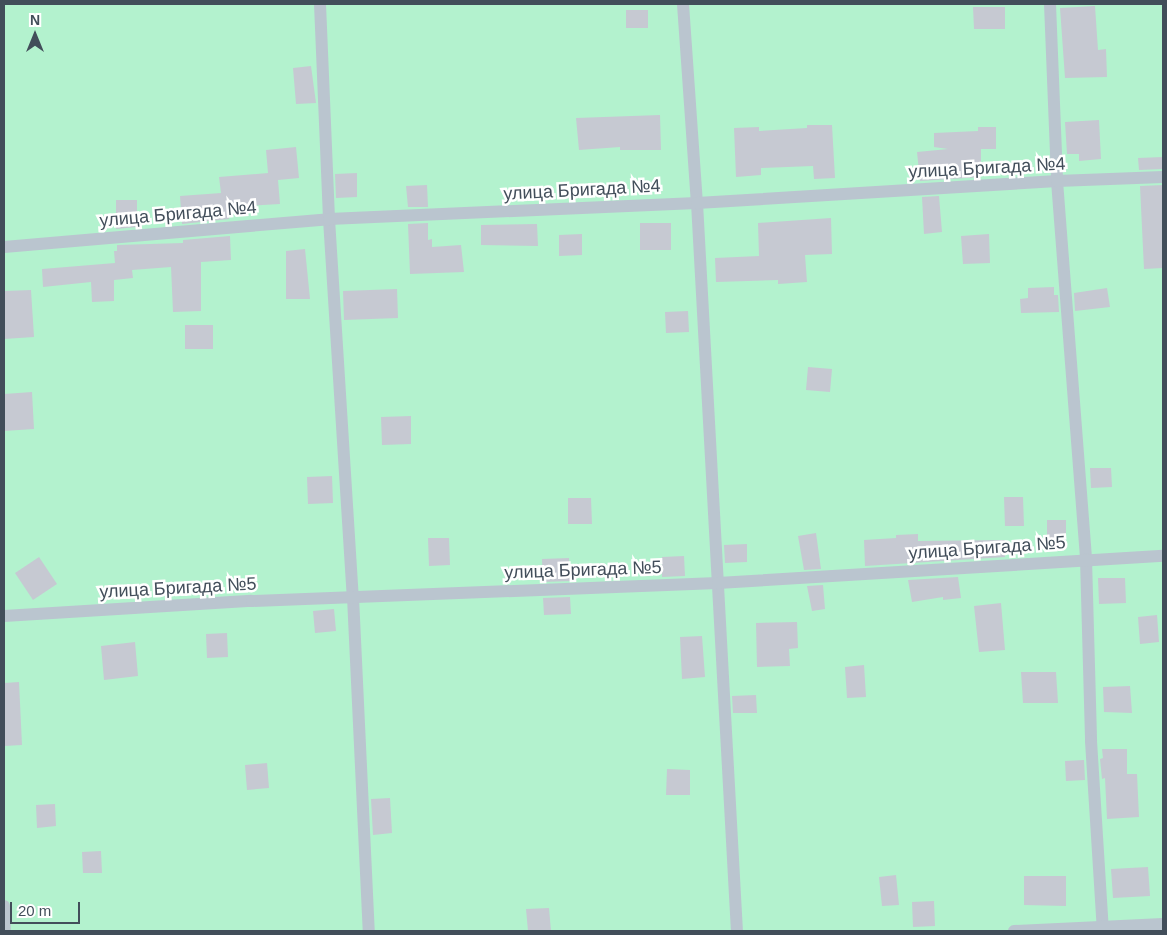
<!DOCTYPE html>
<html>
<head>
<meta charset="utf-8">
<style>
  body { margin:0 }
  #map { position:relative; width:1167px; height:935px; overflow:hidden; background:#eeebeb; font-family:Arial,sans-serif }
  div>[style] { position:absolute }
  .green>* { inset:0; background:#b3f2ce }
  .building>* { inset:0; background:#c6c9d2 }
  .lane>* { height:12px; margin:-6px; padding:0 6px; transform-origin:6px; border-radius:6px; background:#bac5cf }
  span { translate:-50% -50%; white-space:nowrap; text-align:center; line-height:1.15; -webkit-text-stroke:5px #fff; paint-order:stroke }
  .street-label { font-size:18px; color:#424e5a }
  .frame { position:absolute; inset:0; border:5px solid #424e5a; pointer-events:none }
  .north { position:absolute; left:10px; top:10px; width:50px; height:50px; -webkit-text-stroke:4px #fff; paint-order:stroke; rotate:0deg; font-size:14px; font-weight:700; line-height:20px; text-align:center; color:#424e5a }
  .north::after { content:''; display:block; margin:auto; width:18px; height:22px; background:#424e5a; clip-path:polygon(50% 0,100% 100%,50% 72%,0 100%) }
  .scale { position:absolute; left:10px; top:902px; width:70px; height:22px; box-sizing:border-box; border:2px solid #424e5a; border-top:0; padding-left:6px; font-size:15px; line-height:18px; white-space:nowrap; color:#424e5a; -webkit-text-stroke:4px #fff; paint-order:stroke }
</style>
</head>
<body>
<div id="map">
  <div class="green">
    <i style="clip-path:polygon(4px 4px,1163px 4px,1163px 931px,4px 931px)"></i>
  </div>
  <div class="building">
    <i style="clip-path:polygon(1095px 6px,1098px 50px,1106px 49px,1107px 77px,1065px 78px,1060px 8px)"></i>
    <i style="clip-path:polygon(973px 7px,1005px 7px,1005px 29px,974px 29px)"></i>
    <i style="clip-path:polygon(626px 10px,648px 10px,648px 28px,626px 28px)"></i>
    <i style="clip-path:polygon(311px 66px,316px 103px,296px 104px,293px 68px)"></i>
    <i style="clip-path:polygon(660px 115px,661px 150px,620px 150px,620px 147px,579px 150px,576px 118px)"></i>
    <i style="clip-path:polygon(1099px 120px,1101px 159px,1079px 161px,1079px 154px,1067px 154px,1065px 122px)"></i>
    <i style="clip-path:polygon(807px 125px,832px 125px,835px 178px,814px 179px,813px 166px,761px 168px,761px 175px,736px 177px,734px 128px,759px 127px,759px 131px,807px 128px)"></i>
    <i style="clip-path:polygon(978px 127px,996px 127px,996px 149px,981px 149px,981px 177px,920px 181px,917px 152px,948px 149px,934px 147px,934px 133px,978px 131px)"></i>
    <i style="clip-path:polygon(296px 147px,299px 178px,278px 180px,280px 204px,228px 207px,229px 219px,182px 224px,180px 196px,221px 193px,219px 177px,268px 173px,266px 150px)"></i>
    <i style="clip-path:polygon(1163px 157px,1163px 169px,1139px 170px,1138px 158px)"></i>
    <i style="clip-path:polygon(357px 173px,357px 197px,336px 198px,335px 174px)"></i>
    <i style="clip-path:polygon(427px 185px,428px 207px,408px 207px,406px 186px)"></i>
    <i style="clip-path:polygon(1163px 185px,1163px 268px,1144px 269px,1140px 186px)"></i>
    <i style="clip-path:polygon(939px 196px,942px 232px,924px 234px,922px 197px)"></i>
    <i style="clip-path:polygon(116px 200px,137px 200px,137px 227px,116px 229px)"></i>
    <i style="clip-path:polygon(831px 218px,832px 254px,805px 255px,807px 282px,778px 284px,778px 280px,716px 282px,715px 258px,759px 256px,758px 223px)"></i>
    <i style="clip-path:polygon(428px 223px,428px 240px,432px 239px,432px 247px,461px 245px,464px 272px,410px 274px,408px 224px)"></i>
    <i style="clip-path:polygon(640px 223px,671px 223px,671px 250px,640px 250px)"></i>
    <i style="clip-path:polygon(537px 224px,538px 246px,481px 245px,481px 225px)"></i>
    <i style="clip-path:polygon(582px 234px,582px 255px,559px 256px,559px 235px)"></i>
    <i style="clip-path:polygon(989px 234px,990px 263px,963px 264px,961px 236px)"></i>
    <i style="clip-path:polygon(230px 236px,231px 260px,201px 262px,201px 311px,173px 312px,171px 267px,132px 270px,133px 278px,114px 280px,114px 301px,92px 302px,91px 282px,43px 287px,42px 269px,115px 263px,114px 251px,117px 251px,117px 245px,183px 243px,183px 240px)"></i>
    <i style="clip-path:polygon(305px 249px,310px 299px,286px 299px,286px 251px)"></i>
    <i style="clip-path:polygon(1054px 287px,1054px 295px,1058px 295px,1059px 312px,1021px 313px,1020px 299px,1028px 298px,1028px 288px)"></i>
    <i style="clip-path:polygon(1107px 288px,1110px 307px,1075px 311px,1074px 293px)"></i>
    <i style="clip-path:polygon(397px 289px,398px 318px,344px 320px,343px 291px)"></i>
    <i style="clip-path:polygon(31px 290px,34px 337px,4px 339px,4px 291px)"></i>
    <i style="clip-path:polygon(688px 311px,689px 332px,666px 333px,665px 312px)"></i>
    <i style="clip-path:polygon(185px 325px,213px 325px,213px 349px,185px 349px)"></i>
    <i style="clip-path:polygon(808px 367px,832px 369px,830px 392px,806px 390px)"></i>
    <i style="clip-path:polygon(32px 392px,34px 429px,4px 431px,4px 394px)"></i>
    <i style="clip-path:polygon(411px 416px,411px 444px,382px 445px,381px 417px)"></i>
    <i style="clip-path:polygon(1090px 468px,1111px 468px,1112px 487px,1091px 488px)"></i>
    <i style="clip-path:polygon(332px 476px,333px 503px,308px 504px,307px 477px)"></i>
    <i style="clip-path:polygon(1004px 497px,1023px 497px,1024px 526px,1005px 526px)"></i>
    <i style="clip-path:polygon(568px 498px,591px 498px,592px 524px,568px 524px)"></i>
    <i style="clip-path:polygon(1047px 520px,1066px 520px,1066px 540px,1047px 540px)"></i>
    <i style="clip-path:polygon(816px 533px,821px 569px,804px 570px,798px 536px)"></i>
    <i style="clip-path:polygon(918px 534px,918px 541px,1005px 540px,1005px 557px,865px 566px,864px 540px,896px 538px,896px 535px)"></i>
    <i style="clip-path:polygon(428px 538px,449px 538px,450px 565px,429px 566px)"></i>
    <i style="clip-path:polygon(747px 544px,747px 562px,725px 563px,724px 545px)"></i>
    <i style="clip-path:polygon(684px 556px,685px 576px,662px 577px,662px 557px)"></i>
    <i style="clip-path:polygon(39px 557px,57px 584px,33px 600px,15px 573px)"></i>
    <i style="clip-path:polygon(569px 558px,570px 581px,543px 582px,542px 559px)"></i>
    <i style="clip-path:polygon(958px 577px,961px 598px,943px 600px,943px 597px,912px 602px,908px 580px)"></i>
    <i style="clip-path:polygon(1098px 578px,1125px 578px,1126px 603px,1099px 604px)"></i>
    <i style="clip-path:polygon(823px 585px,825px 609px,812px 611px,807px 586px)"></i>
    <i style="clip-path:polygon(570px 597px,571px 614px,544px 615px,543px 598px)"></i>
    <i style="clip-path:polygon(1001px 603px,1005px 650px,979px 652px,974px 606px)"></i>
    <i style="clip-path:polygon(334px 609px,336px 631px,315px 633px,313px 611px)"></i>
    <i style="clip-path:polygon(1157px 615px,1159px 642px,1140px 644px,1138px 617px)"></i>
    <i style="clip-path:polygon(797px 622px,798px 648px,789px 649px,790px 666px,757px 667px,756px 623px)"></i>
    <i style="clip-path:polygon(227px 633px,228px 657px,207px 658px,206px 634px)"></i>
    <i style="clip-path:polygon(702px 636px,705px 677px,682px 679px,680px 637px)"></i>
    <i style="clip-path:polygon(135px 642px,138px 676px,104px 680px,101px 646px)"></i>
    <i style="clip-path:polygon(864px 665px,866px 697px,847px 698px,845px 667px)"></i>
    <i style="clip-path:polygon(1021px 672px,1056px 672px,1058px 703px,1023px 703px)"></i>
    <i style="clip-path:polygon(19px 682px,22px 745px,4px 746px,4px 683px)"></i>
    <i style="clip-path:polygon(1130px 686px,1132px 713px,1104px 712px,1103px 687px)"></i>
    <i style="clip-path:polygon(756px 695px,757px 713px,733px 713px,732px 696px)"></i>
    <i style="clip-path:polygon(1102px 749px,1127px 749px,1127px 774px,1137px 774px,1139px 817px,1107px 819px,1105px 778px,1102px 779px,1100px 759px,1103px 758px)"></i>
    <i style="clip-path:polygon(1084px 760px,1085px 780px,1066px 781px,1065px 761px)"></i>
    <i style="clip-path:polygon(267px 763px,269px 788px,247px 790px,245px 765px)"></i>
    <i style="clip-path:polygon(667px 769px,690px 770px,690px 795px,666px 795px)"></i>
    <i style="clip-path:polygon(390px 798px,392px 833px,373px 835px,371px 799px)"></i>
    <i style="clip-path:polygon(55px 804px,56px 826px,37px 828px,36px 805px)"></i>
    <i style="clip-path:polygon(101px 851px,102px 873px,83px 873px,82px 852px)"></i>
    <i style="clip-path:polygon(1148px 867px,1150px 896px,1113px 898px,1111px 869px)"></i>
    <i style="clip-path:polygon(896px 875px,899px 905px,882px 906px,879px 877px)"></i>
    <i style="clip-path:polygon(1024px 876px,1066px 876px,1066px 906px,1024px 905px)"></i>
    <i style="clip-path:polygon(934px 901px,935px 926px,913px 927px,912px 902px)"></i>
    <i style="clip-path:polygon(549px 908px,551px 931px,528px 931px,526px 909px)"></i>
  </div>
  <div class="lane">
    <i style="left:320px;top:4px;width:215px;rotate:87.6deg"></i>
    <i style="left:329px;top:219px;width:379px;rotate:86.4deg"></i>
    <i style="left:353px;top:597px;width:334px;rotate:87.3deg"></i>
    <i style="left:683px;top:4px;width:199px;rotate:86deg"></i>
    <i style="left:697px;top:203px;width:729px;rotate:86.86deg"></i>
    <i style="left:1050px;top:4px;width:177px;rotate:87.7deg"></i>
    <i style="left:1057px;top:181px;width:379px;rotate:85.6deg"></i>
    <i style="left:1086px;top:559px;width:182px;rotate:88.4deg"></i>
    <i style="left:1091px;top:741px;width:190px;rotate:86.4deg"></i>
    <i style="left:4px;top:247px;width:326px;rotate:-4.9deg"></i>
    <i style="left:329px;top:219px;width:368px;rotate:-2.5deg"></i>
    <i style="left:697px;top:203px;width:361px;rotate:-3.5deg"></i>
    <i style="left:1057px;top:181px;width:106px;rotate:-2.2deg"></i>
    <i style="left:4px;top:616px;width:248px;rotate:-3.5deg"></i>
    <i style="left:252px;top:601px;width:466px;rotate:-2.2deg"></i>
    <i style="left:718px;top:583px;width:446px;rotate:-3.5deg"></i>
    <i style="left:4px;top:906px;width:25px;rotate:88deg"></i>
    <i style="left:1014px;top:931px;width:149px;rotate:-2.7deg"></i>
  </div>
  <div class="street-label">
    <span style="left:987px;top:168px;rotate:-3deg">улица Бригада №4</span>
    <span style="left:582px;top:190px;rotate:-3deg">улица Бригада №4</span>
    <span style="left:178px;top:214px;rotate:-5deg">улица Бригада №4</span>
    <span style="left:987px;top:548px;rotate:-4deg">улица Бригада №5</span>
    <span style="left:583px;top:570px;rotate:-2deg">улица Бригада №5</span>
    <span style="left:178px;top:588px;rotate:-3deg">улица Бригада №5</span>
  </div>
  <div class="frame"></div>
  <div class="north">N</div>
  <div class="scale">20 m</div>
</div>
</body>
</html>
